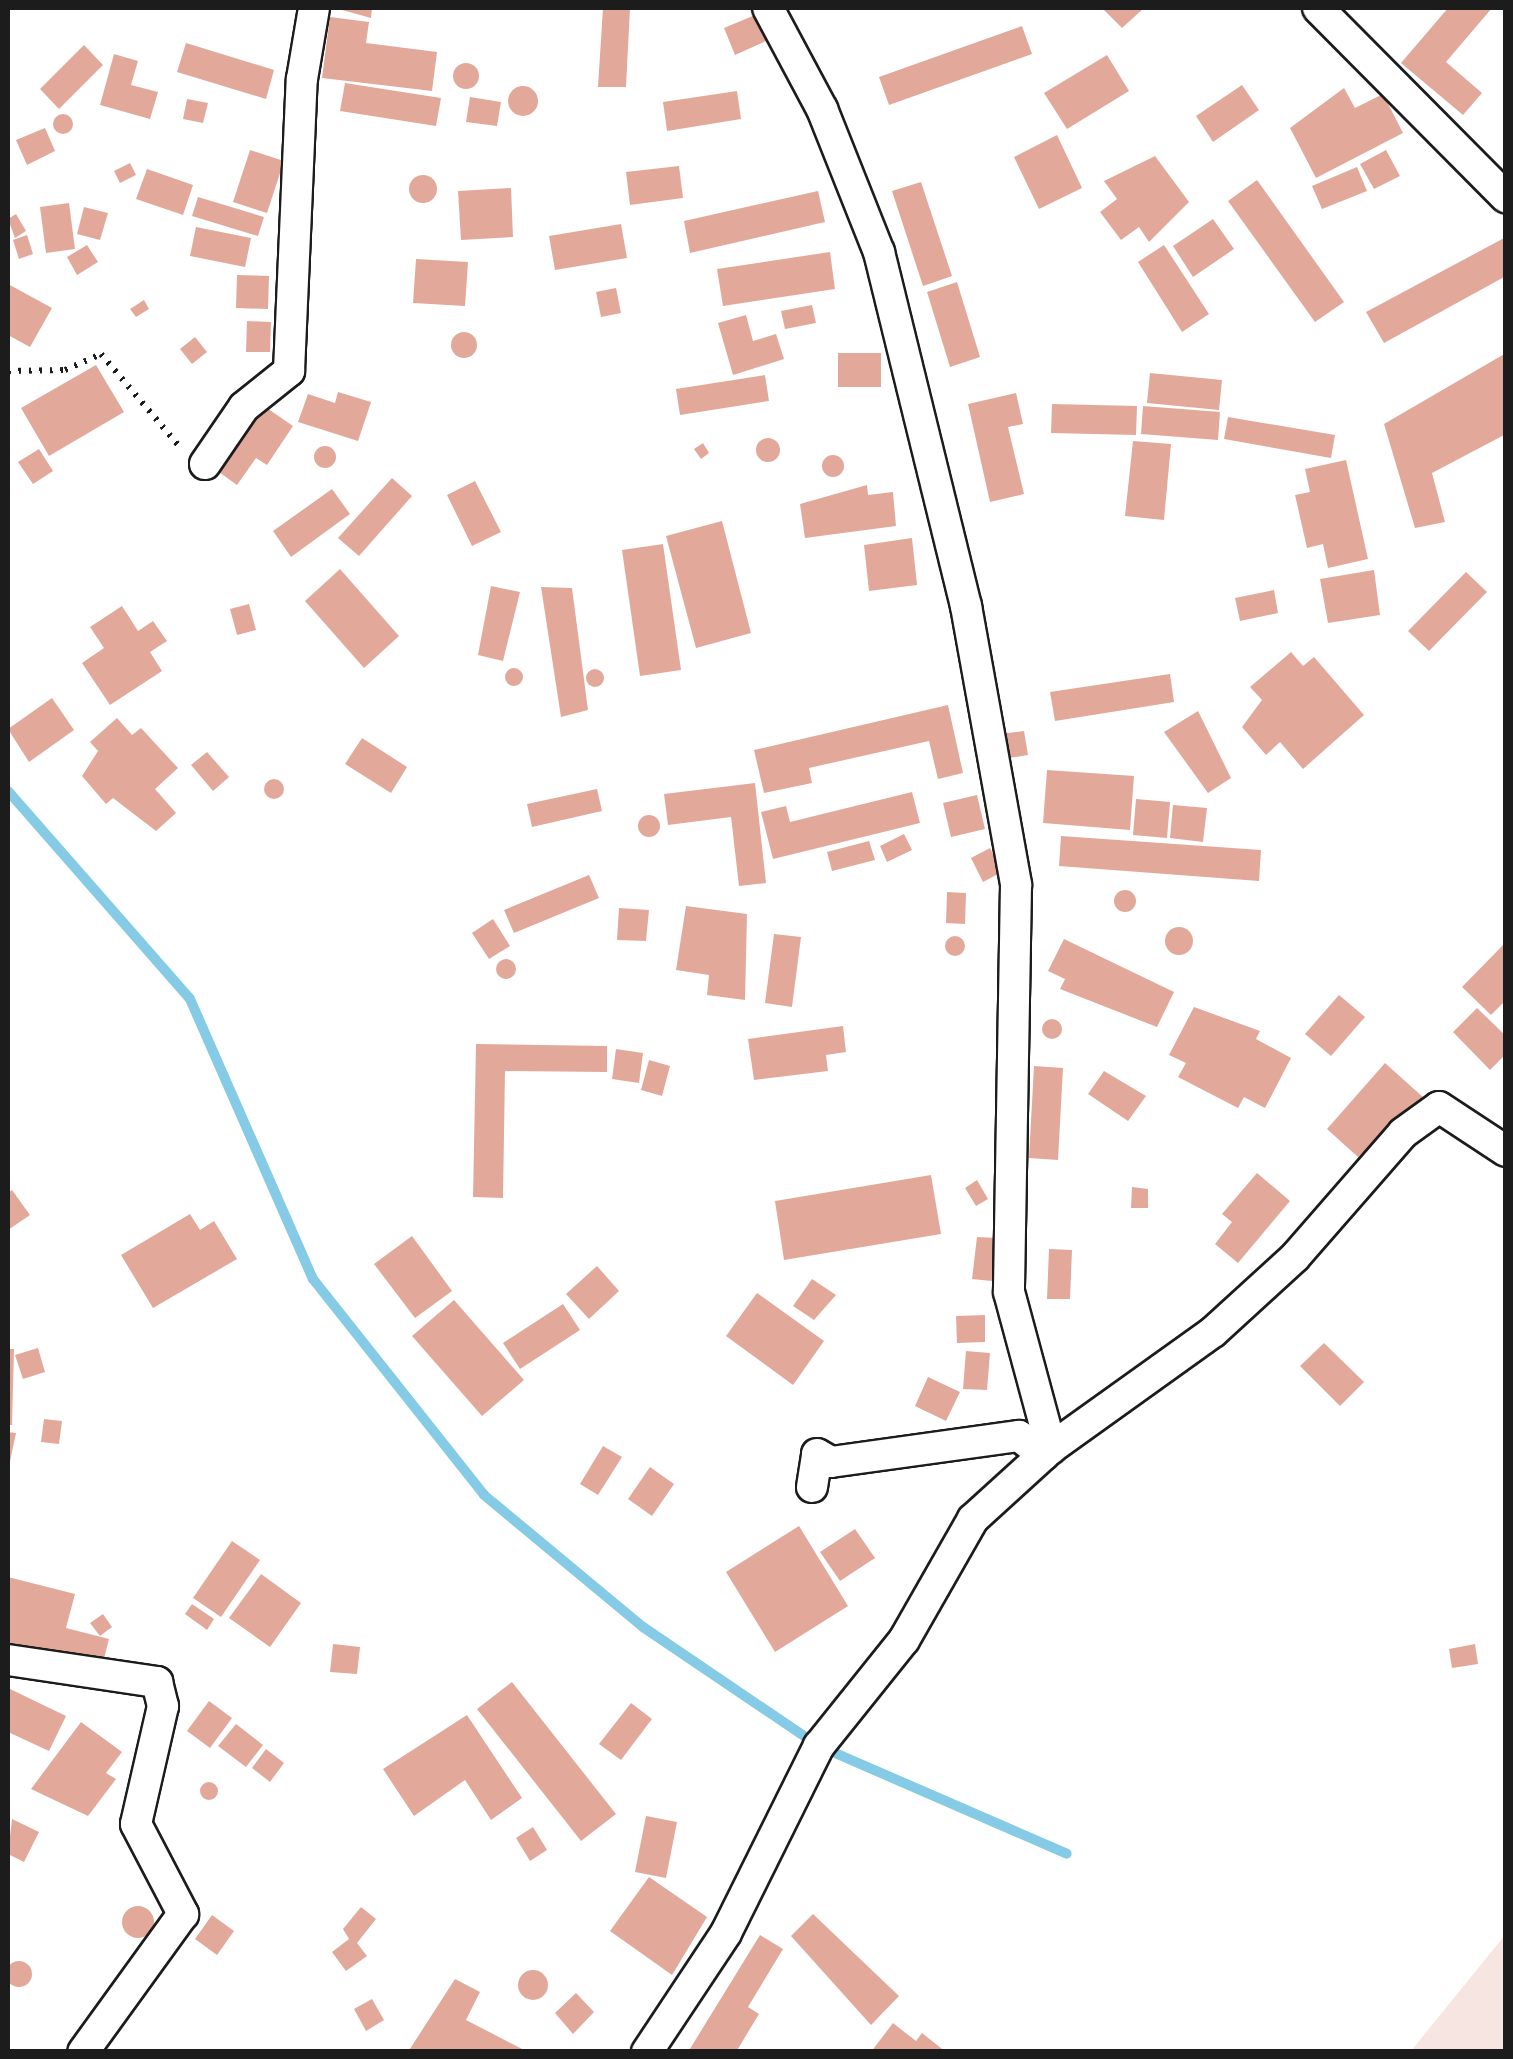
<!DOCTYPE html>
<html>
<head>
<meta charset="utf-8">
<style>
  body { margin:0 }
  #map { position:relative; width:1513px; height:2059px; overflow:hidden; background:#fff; font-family:Mynerve,sans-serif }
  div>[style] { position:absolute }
  .built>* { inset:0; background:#f6e5e1 }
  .stream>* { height:10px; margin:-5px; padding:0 5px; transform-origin:5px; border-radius:5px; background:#85cbe6 }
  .building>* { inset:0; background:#e2a99b }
  .round { border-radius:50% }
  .path>* { height:6px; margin-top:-3px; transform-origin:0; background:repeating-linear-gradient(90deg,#1c1c1c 0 2.5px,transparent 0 10.5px) }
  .roads { filter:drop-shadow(2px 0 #1c1c1c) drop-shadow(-2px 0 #1c1c1c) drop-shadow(0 2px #1c1c1c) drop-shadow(0 -2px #1c1c1c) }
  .street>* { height:30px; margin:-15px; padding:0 15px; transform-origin:15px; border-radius:15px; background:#fff }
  span { translate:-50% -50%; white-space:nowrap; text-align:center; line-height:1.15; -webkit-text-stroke:8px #fff; paint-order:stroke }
  .frame { position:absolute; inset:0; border:10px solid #1c1c1c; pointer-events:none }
</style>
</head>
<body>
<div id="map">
  <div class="built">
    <i style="clip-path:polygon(1505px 1935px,1505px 2051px,1411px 2051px)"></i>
  </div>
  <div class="stream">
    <i style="left:8px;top:791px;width:276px;rotate:48.8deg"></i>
    <i style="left:190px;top:999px;width:306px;rotate:66.3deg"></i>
    <i style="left:313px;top:1279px;width:275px;rotate:51.6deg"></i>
    <i style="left:484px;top:1495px;width:207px;rotate:39.7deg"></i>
    <i style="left:643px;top:1627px;width:212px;rotate:34.1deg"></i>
    <i style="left:819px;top:1746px;width:270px;rotate:23.5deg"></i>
  </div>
  <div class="building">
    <i style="clip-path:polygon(335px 8px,372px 8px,371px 18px)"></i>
    <i style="clip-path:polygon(603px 8px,630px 8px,626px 87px,598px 87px)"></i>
    <i style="clip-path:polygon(1102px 8px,1144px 8px,1122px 28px)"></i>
    <i style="clip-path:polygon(1448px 8px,1492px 8px,1446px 62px,1482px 93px,1463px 115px,1401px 63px)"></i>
    <i style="clip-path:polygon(755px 15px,766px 41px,735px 55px,724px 28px)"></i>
    <i style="clip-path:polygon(330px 17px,369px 22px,366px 43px,437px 52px,432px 91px,322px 78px)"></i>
    <i style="clip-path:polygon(1022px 26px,1032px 54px,889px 105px,879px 77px)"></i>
    <i style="clip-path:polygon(186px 43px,274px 70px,266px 99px,177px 72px)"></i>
    <i style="clip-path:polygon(84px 45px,103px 65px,59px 109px,40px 89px)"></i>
    <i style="clip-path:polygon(114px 54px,138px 61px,131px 85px,158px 92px,150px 119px,100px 105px)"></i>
    <i style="clip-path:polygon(1107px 55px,1129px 91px,1067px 129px,1044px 93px)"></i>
    <i class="round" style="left:453px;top:63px;width:26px;height:26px"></i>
    <i style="clip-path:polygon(345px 83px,441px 98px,436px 126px,340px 111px)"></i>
    <i style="clip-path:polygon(1242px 85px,1259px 110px,1213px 142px,1196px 116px)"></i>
    <i class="round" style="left:508px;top:86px;width:30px;height:30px"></i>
    <i style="clip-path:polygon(1344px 88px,1355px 108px,1383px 94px,1403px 133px,1316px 178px,1290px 128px)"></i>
    <i style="clip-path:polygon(737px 91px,741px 119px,667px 131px,663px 102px)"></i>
    <i style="clip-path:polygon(470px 97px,501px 102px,497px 126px,466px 122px)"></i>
    <i style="clip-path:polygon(187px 99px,208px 103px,203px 123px,183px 119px)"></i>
    <i class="round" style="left:53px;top:114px;width:20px;height:20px"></i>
    <i style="clip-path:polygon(45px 128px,55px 151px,27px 165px,16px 140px)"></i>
    <i style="clip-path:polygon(1057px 135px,1082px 188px,1039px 209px,1014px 157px)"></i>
    <i style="clip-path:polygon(250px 150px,284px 161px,267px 213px,233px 202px)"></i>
    <i style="clip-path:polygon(1386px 150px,1400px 176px,1374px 189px,1360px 164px)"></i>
    <i style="clip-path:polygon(1155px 156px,1189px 202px,1149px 242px,1139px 227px,1121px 240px,1100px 212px,1117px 199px,1104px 181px)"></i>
    <i style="clip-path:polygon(130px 163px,136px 175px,120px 183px,114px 171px)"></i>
    <i style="clip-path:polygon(679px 166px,683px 198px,630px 205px,626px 172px)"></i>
    <i style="clip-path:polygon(1357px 167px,1367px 191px,1322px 209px,1312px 186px)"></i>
    <i style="clip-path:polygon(147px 169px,193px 185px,183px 215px,136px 199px)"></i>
    <i class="round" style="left:409px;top:175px;width:28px;height:28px"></i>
    <i style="clip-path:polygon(1257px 180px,1344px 302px,1315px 322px,1228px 201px)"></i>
    <i style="clip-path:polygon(921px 182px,952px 276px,923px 286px,892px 191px)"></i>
    <i style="clip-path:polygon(511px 188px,513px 237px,461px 240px,458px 191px)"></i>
    <i style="clip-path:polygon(818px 191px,825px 222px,690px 253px,684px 221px)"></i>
    <i style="clip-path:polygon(198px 197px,264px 217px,258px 236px,192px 216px)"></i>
    <i style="clip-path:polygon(69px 203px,75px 249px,46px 253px,40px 207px)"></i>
    <i style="clip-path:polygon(84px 207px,108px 213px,100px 240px,77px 234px)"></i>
    <i style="clip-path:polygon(16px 214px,26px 231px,15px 238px,8px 219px)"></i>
    <i style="clip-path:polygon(1213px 219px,1234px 249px,1193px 277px,1173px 246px)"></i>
    <i style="clip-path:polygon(621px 224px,627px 258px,555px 270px,549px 236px)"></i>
    <i style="clip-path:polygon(196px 227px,251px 238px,245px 267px,190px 256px)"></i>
    <i style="clip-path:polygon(27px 235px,33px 254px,19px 259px,13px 240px)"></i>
    <i style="clip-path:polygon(1506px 237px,1506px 276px,1384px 343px,1366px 312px)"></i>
    <i style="clip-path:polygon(87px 245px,98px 262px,77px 275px,67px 257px)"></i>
    <i style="clip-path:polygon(1164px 245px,1209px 314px,1182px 332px,1138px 262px)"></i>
    <i style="clip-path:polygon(830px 252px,835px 289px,723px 306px,717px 269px)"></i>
    <i style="clip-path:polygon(416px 259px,468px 262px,465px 306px,413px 303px)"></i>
    <i style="clip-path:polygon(237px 275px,269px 276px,268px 309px,236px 308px)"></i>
    <i style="clip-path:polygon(957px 282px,980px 357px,950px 367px,927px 292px)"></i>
    <i style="clip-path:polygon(8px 284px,52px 308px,30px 347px,8px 335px)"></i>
    <i style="clip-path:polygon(616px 288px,621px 313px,601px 317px,596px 292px)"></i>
    <i style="clip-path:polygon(144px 300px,149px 309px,136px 317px,130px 309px)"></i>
    <i style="clip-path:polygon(812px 305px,816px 323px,785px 329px,781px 311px)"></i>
    <i style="clip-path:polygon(746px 315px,753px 341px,776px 334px,784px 359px,733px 375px,718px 323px)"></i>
    <i style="clip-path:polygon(247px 321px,271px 322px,270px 352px,246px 352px)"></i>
    <i class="round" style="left:451px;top:332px;width:26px;height:26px"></i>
    <i style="clip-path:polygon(195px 337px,207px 352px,192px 364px,180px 349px)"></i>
    <i style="clip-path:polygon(838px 353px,881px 353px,881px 387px,838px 387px)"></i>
    <i style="clip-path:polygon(1506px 353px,1506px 434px,1432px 473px,1445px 522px,1415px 528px,1384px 424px)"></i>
    <i style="clip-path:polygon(96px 365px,124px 412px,49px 456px,21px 408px)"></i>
    <i style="clip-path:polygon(1150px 373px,1222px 380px,1219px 410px,1147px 403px)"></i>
    <i style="clip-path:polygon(765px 375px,769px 401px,680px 415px,676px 389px)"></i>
    <i style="clip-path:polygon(338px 392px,371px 402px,358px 441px,298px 422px,308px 394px,335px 403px)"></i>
    <i style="clip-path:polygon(1016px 393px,1023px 424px,1008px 427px,1024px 494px,990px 502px,968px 404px)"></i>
    <i style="clip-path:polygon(261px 404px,293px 426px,267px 465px,256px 458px,237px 485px,216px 470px)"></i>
    <i style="clip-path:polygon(1052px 404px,1137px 406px,1136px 435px,1051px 433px)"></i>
    <i style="clip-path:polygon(1143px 406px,1220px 412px,1218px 440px,1141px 434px)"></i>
    <i style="clip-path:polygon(1228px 417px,1335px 435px,1331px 458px,1224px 439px)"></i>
    <i class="round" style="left:756px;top:438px;width:24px;height:24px"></i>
    <i style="clip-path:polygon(1133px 441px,1171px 444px,1164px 520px,1125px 516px)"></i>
    <i style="clip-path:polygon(703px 443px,709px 453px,701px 459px,694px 449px)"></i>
    <i class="round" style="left:314px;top:446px;width:22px;height:22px"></i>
    <i style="clip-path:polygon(39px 449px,53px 471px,33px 484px,18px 462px)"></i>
    <i class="round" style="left:822px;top:455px;width:22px;height:22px"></i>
    <i style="clip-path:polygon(1346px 460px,1368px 559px,1328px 568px,1323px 544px,1307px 548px,1295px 495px,1310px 492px,1305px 469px)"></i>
    <i style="clip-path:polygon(392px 478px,412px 496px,359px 556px,338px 538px)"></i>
    <i style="clip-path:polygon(475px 481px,501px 532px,472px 546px,447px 495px)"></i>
    <i style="clip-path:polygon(867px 485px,868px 495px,893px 492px,896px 526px,805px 538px,800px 504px)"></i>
    <i style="clip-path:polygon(332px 489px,350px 514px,291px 557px,273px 531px)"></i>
    <i style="clip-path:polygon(722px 521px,751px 633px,696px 648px,666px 536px)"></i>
    <i style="clip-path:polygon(912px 538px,917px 585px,869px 591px,864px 545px)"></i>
    <i style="clip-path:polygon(663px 544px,681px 670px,640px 676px,622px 550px)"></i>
    <i style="clip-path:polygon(340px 569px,399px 636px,364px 668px,305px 601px)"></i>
    <i style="clip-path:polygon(1374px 570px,1380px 615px,1328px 623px,1320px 579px)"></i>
    <i style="clip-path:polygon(1466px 572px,1487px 592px,1429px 651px,1408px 631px)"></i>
    <i style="clip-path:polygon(491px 586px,520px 592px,503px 661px,478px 655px)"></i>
    <i style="clip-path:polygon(541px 587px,572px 588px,588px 710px,561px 717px)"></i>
    <i style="clip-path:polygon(1274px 590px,1278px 613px,1240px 621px,1235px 598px)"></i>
    <i style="clip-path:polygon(249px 604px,256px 630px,237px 635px,230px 609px)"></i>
    <i style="clip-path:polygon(122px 606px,138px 631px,153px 621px,167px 641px,150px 652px,162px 671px,110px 705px,82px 663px,104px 648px,90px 627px)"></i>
    <i style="clip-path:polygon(1291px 652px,1303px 666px,1314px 657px,1364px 715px,1303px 769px,1280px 742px,1266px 755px,1242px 727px,1262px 700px,1250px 687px)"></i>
    <i class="round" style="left:505px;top:668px;width:18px;height:18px"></i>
    <i class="round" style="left:586px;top:669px;width:18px;height:18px"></i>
    <i style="clip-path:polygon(1170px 674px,1174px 702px,1055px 721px,1050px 692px)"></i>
    <i style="clip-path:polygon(52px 698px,74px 730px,29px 762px,8px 729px)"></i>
    <i style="clip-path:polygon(948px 705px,963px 773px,938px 779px,929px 741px,809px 768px,812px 783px,764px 793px,754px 750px)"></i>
    <i style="clip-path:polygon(1198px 711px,1231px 778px,1208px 793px,1164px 732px)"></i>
    <i style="clip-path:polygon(117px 718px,132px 735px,141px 728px,178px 768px,155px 789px,176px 813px,156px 831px,113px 798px,106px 804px,82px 776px,98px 751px,90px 742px)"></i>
    <i style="clip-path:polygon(1024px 731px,1028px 755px,1003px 759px,999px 734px)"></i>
    <i style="clip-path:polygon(362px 738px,407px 767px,391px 793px,345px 764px)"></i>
    <i style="clip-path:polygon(207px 752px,229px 777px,213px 791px,191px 765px)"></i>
    <i style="clip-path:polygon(1047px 770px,1134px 776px,1130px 830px,1043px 823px)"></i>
    <i class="round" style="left:264px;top:779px;width:20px;height:20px"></i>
    <i style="clip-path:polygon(755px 783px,766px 883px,739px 886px,731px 817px,668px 825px,664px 794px)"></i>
    <i style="clip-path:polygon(597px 789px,602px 811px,532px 827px,527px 804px)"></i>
    <i style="clip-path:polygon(912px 792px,920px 823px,773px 859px,761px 812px,786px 806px,790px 822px)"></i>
    <i style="clip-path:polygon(977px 795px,985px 829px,951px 837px,943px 803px)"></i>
    <i style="clip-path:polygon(1136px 799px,1170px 802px,1167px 838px,1133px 835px)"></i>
    <i style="clip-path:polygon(1173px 805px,1207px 808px,1203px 842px,1170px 838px)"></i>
    <i class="round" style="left:638px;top:815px;width:22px;height:22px"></i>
    <i style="clip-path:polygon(904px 834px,912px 850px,887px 862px,880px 846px)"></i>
    <i style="clip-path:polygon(1061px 836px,1261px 850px,1259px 881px,1059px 866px)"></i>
    <i style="clip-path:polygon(869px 841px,875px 860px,832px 871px,827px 852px)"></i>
    <i style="clip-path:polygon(990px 848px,1002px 872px,983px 882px,971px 858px)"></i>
    <i style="clip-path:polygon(589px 875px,599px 898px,514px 933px,504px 910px)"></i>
    <i class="round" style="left:1114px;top:890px;width:22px;height:22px"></i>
    <i style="clip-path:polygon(947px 892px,966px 893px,965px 924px,946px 923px)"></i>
    <i style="clip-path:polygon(686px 906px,747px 914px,745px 1000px,707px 995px,709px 975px,676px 970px)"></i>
    <i style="clip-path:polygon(619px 908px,649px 910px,646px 941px,617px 940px)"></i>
    <i style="clip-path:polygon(493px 919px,510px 946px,489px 959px,472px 933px)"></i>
    <i class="round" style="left:1165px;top:927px;width:28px;height:28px"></i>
    <i style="clip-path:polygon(774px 934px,801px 937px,792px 1007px,765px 1003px)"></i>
    <i class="round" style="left:945px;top:936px;width:20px;height:20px"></i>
    <i style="clip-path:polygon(1064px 939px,1174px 992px,1157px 1027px,1060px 989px,1065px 979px,1048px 971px)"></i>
    <i style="clip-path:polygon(1506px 942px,1506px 1000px,1491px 1015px,1462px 987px)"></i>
    <i class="round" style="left:496px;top:959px;width:20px;height:20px"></i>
    <i style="clip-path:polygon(1339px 995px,1365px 1017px,1331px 1056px,1305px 1034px)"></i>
    <i style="clip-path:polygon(1194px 1007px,1260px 1031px,1256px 1039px,1291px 1058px,1265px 1108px,1244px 1097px,1238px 1108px,1178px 1077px,1186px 1063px,1169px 1055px)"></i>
    <i style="clip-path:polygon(1477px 1008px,1506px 1036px,1506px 1054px,1490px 1070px,1453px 1032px)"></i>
    <i class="round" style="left:1042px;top:1019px;width:20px;height:20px"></i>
    <i style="clip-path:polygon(843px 1026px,846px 1052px,826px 1055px,828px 1071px,754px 1080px,748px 1039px)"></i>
    <i style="clip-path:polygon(476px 1044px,607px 1046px,607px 1072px,505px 1071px,503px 1198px,473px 1197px)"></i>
    <i style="clip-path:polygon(616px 1049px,643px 1053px,639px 1083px,612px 1079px)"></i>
    <i style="clip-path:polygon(649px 1060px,670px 1066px,662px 1096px,641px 1090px)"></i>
    <i style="clip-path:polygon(1385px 1063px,1424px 1098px,1358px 1157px,1327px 1129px)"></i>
    <i style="clip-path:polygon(1034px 1066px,1063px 1068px,1058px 1160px,1029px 1158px)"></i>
    <i style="clip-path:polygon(1104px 1071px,1146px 1096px,1128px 1121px,1088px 1094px)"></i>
    <i style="clip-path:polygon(1257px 1173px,1290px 1201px,1238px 1263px,1215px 1244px,1232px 1222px,1222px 1214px)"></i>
    <i style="clip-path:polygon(931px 1175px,941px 1234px,784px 1260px,775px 1201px)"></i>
    <i style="clip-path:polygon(977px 1180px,988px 1199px,976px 1206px,965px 1188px)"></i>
    <i style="clip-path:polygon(1132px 1187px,1148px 1189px,1148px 1208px,1131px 1208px)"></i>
    <i style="clip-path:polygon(12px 1190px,30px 1215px,8px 1230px,8px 1193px)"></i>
    <i style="clip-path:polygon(190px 1214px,200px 1230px,214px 1221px,237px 1259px,153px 1308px,121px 1255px)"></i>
    <i style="clip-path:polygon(412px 1236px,452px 1291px,415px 1318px,374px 1264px)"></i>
    <i style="clip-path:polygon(977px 1237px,997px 1238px,992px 1281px,972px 1279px)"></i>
    <i style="clip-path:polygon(1049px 1249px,1072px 1250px,1070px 1299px,1047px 1299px)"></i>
    <i style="clip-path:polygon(597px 1266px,619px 1291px,589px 1319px,566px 1294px)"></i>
    <i style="clip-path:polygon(812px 1279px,836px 1295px,814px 1320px,793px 1306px)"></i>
    <i style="clip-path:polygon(757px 1293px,824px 1341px,793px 1385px,726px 1336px)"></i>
    <i style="clip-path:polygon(454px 1300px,524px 1380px,482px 1416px,412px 1336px)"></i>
    <i style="clip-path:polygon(563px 1304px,580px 1330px,520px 1369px,503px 1343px)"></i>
    <i style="clip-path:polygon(985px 1315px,985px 1342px,957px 1343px,956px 1316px)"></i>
    <i style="clip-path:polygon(1324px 1343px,1364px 1382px,1340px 1406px,1300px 1366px)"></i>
    <i style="clip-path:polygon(38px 1348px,45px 1372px,23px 1379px,15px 1355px)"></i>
    <i style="clip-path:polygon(8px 1349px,14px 1349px,12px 1425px,8px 1425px)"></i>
    <i style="clip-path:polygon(966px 1351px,990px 1353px,987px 1390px,963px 1389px)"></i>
    <i style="clip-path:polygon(928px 1377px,960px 1392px,946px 1421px,915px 1406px)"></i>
    <i style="clip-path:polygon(44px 1419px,62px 1421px,59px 1444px,41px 1442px)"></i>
    <i style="clip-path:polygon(8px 1432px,16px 1433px,9px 1466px,8px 1466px)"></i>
    <i style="clip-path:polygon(603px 1446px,622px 1457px,598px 1495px,580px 1484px)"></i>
    <i style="clip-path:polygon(650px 1467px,674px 1484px,652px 1516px,628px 1499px)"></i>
    <i style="clip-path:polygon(799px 1526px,848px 1606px,775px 1652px,726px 1572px)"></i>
    <i style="clip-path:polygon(855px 1529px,875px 1558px,840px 1581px,820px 1552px)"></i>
    <i style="clip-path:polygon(232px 1541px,260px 1560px,221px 1617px,193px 1598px)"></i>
    <i style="clip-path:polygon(261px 1574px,301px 1603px,270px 1647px,229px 1618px)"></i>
    <i style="clip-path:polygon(8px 1577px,75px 1594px,66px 1628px,109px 1639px,101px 1670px,8px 1646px)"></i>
    <i style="clip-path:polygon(192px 1604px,214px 1619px,207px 1630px,185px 1614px)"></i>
    <i style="clip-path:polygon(103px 1614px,112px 1627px,100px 1636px,90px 1623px)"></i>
    <i style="clip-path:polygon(333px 1644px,360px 1647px,357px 1674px,330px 1672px)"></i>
    <i style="clip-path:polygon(1475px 1644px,1478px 1664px,1452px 1668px,1449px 1649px)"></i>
    <i style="clip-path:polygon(512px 1682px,616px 1814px,581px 1841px,477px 1709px)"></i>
    <i style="clip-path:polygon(8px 1688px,66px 1716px,49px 1751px,8px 1732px)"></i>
    <i style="clip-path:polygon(209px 1701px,232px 1718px,210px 1748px,187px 1731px)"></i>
    <i style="clip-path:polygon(631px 1703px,652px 1719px,621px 1760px,599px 1744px)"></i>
    <i style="clip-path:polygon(467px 1715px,522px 1798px,491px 1820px,465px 1780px,414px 1816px,383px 1769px)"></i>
    <i style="clip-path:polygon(81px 1722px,122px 1752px,106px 1773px,116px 1779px,88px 1816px,31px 1789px)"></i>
    <i style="clip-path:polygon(236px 1724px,263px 1745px,246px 1767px,218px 1746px)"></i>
    <i style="clip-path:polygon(266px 1749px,284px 1763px,270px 1782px,252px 1768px)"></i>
    <i class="round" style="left:200px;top:1782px;width:18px;height:18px"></i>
    <i style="clip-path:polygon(646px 1816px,677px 1822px,666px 1878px,635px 1872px)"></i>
    <i style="clip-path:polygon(12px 1819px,39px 1832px,24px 1862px,8px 1854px)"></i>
    <i style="clip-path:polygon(533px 1827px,547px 1850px,530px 1861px,516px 1838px)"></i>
    <i style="clip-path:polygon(649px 1877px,707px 1917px,672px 1975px,610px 1931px)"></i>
    <i class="round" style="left:122px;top:1906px;width:32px;height:32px"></i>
    <i style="clip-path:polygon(361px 1907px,376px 1919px,357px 1943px,367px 1956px,346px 1971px,332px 1952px,349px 1939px,343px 1929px)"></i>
    <i style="clip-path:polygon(813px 1914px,899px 1996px,871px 2025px,791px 1936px)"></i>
    <i style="clip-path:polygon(212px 1915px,234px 1931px,217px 1955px,195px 1939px)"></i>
    <i style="clip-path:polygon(760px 1935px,783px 1949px,748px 2007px,759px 2014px,736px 2052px,688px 2052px)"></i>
    <i class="round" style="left:6px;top:1961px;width:26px;height:26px"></i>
    <i class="round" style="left:518px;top:1970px;width:30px;height:30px"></i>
    <i style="clip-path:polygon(455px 1979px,480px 1992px,466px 2020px,528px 2052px,408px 2052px)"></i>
    <i style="clip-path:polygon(576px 1993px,594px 2012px,573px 2034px,555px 2013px)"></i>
    <i style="clip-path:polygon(372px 1999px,384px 2020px,366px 2031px,354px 2009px)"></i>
    <i style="clip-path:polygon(893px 2023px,916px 2041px,922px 2033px,946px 2052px,871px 2052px)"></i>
  </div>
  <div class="path">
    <i style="left:8px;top:371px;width:57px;rotate:-1deg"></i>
    <i style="left:65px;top:370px;width:39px;rotate:-24deg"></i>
    <i style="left:101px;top:354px;width:121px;rotate:49.7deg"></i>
  </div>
  <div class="roads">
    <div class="street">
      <i style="left:768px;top:8px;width:115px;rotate:61.9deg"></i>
      <i style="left:822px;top:109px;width:154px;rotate:68.3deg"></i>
      <i style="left:879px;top:252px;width:365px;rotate:76.2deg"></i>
      <i style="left:966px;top:606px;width:283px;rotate:79.8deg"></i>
      <i style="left:1016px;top:885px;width:407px;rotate:91deg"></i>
      <i style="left:1009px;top:1292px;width:162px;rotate:74.9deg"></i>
      <i style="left:1318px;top:8px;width:267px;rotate:45.2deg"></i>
      <i style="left:205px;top:464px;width:69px;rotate:-55.6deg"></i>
      <i style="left:244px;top:407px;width:58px;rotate:-38.7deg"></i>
      <i style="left:289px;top:371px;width:292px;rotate:-87.5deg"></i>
      <i style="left:302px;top:79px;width:72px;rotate:-80.4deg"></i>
      <i style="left:812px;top:1487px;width:33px;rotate:-81deg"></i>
      <i style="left:817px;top:1454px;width:16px;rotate:30deg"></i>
      <i style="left:831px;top:1462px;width:190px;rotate:-7.9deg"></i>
      <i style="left:1019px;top:1436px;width:31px;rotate:38deg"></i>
      <i style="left:8px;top:1660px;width:151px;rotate:8.4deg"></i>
      <i style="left:157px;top:1682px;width:25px;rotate:76deg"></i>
      <i style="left:163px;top:1706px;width:121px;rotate:102.9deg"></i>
      <i style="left:136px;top:1824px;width:102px;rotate:62.4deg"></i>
      <i style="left:183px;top:1914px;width:170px;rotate:125.9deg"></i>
      <i style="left:647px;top:2052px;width:143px;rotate:-56.4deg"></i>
      <i style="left:726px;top:1933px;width:209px;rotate:-63.6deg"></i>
      <i style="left:819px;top:1746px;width:136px;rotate:-51.3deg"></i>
      <i style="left:904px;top:1640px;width:139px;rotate:-60.3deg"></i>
      <i style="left:973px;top:1519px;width:105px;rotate:-42.3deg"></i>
      <i style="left:1051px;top:1448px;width:199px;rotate:-35.6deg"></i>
      <i style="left:1213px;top:1332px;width:111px;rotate:-42.4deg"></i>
      <i style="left:1295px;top:1257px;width:164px;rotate:-48.9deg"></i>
      <i style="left:1403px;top:1133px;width:44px;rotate:-35.8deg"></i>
      <i style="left:1439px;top:1107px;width:80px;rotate:33.3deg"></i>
    </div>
  </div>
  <div class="frame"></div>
</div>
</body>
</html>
